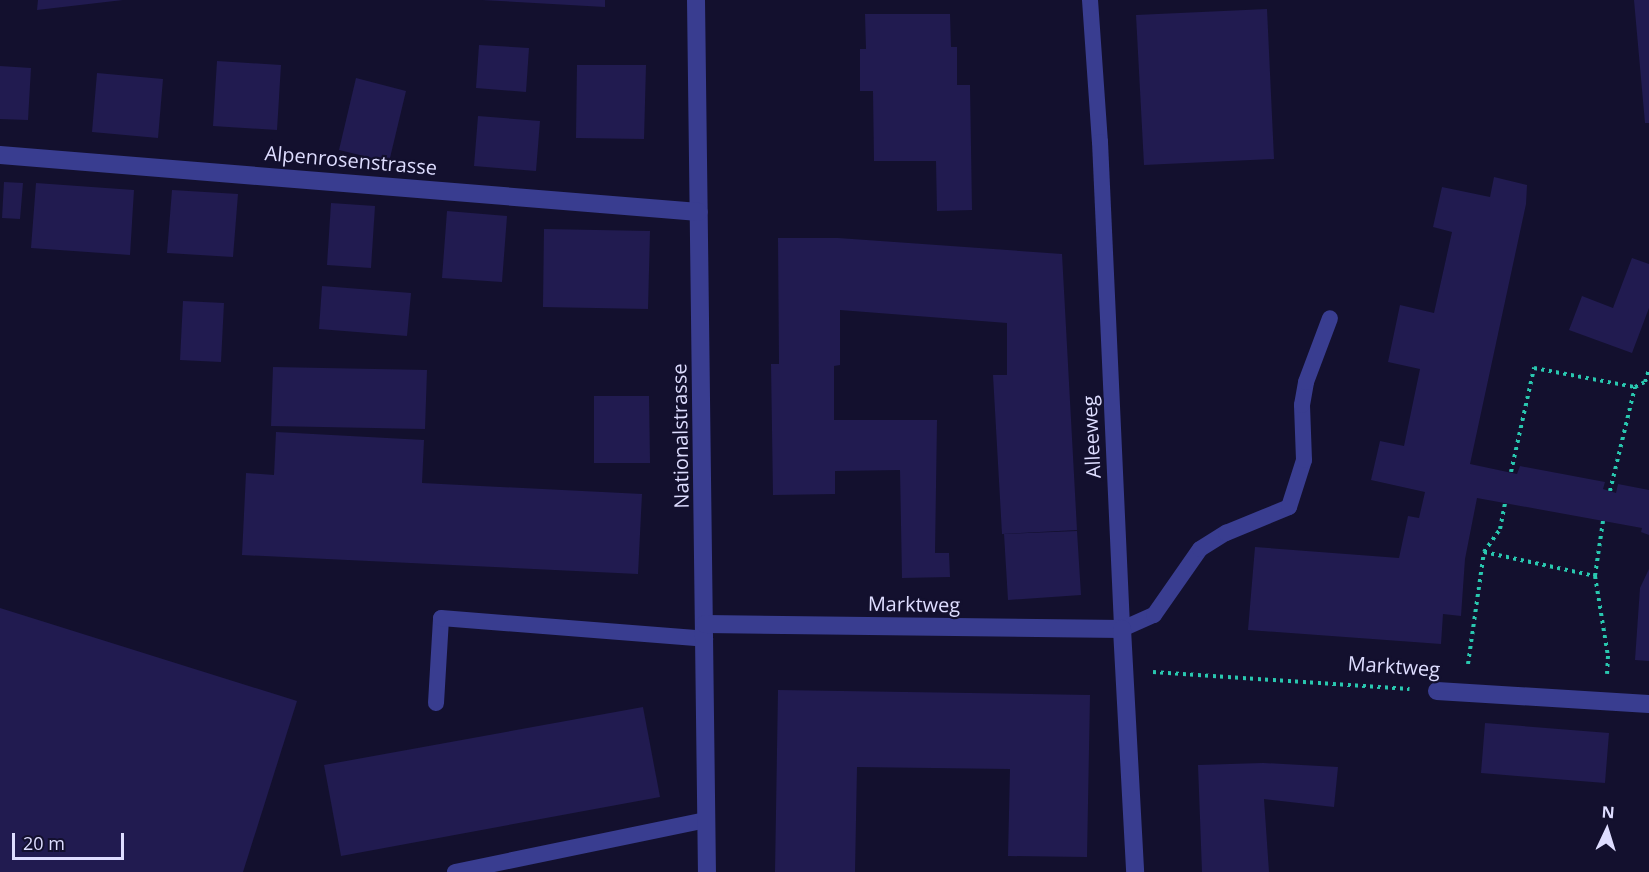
<!DOCTYPE html>
<html>
<head>
<meta charset="utf-8">
<style>
  body { margin:0 }
  #map { position:relative; width:1649px; height:872px; overflow:hidden; background:#13102e; font-family:"Open Sans",sans-serif }
  div>[style] { position:absolute }
  .building>* { inset:0; background:#211b50 }
  .path>* { height:4px; margin-top:-2px; transform-origin:0; background:repeating-linear-gradient(90deg,#29c7af 0 3px,transparent 0 7.5px) }
  .lane>* { height:16px; margin:-8px; padding:0 8px; transform-origin:8px; border-radius:8px; background:#393d90 }
  .street>* { height:18px; margin:-9px; padding:0 9px; transform-origin:9px; border-radius:9px; background:#393d90 }
  span { translate:-50% -50%; white-space:nowrap; text-align:center; line-height:1.15; -webkit-text-stroke:4.5px #13102e; paint-order:stroke }
  .street-label { font-size:20px; color:#deddff }
  .north { position:absolute; left:1577px; top:800px; width:60px; height:60px; -webkit-text-stroke:4px #13102e; paint-order:stroke; rotate:4deg; font-size:16px; font-weight:700; line-height:24px; text-align:center; color:#deddff }
  .north::after { content:''; display:block; margin:auto; width:21px; height:27px; background:#deddff; clip-path:polygon(50% 0,100% 100%,50% 72%,0 100%) }
  .scale { position:absolute; left:12px; top:833px; width:112px; height:27px; box-sizing:border-box; border:3px solid #deddff; border-top:0; padding-left:8px; font-size:18px; line-height:21px; white-space:nowrap; color:#deddff; -webkit-text-stroke:4px #13102e; paint-order:stroke }
</style>
</head>
<body>
<div id="map">
  <div class="building">
    <i style="clip-path:polygon(38px 0,123px 0,37px 10px)"></i>
    <i style="clip-path:polygon(482px 0,605px 0,605px 7px)"></i>
    <i style="clip-path:polygon(1634px 0,1649px 0,1649px 123px,1645px 123px)"></i>
    <i style="clip-path:polygon(1267px 9px,1274px 159px,1144px 165px,1136px 15px)"></i>
    <i style="clip-path:polygon(865px 14px,950px 14px,951px 47px,957px 47px,957px 85px,970px 85px,972px 210px,937px 211px,936px 161px,874px 161px,873px 91px,860px 91px,860px 49px,866px 49px)"></i>
    <i style="clip-path:polygon(479px 45px,529px 48px,526px 92px,476px 88px)"></i>
    <i style="clip-path:polygon(217px 61px,281px 65px,277px 130px,213px 126px)"></i>
    <i style="clip-path:polygon(577px 65px,646px 65px,644px 139px,576px 138px)"></i>
    <i style="clip-path:polygon(0 66px,31px 68px,28px 120px,0 119px)"></i>
    <i style="clip-path:polygon(97px 73px,163px 79px,158px 138px,92px 132px)"></i>
    <i style="clip-path:polygon(356px 78px,406px 91px,389px 162px,339px 150px)"></i>
    <i style="clip-path:polygon(478px 116px,540px 121px,536px 171px,474px 166px)"></i>
    <i style="clip-path:polygon(1494px 177px,1527px 185px,1526px 204px,1470px 464px,1517px 474px,1520px 466px,1605px 482px,1603px 489px,1616px 493px,1618px 484px,1649px 490px,1649px 535px,1641px 532px,1642px 528px,1477px 498px,1465px 559px,1461px 616px,1443px 614px,1441px 644px,1248px 630px,1255px 547px,1399px 558px,1408px 516px,1419px 518px,1425px 492px,1371px 480px,1380px 441px,1404px 446px,1420px 369px,1388px 362px,1400px 305px,1434px 313px,1452px 232px,1433px 227px,1442px 187px,1490px 197px)"></i>
    <i style="clip-path:polygon(4px 182px,23px 183px,20px 219px,2px 218px)"></i>
    <i style="clip-path:polygon(36px 183px,134px 190px,130px 255px,31px 248px)"></i>
    <i style="clip-path:polygon(172px 190px,238px 194px,233px 257px,167px 253px)"></i>
    <i style="clip-path:polygon(331px 203px,375px 206px,371px 268px,327px 265px)"></i>
    <i style="clip-path:polygon(447px 211px,507px 216px,502px 282px,442px 278px)"></i>
    <i style="clip-path:polygon(544px 229px,650px 231px,648px 309px,543px 307px)"></i>
    <i style="clip-path:polygon(778px 238px,838px 238px,1062px 254px,1077px 530px,1002px 534px,993px 375px,1007px 375px,1007px 323px,840px 310px,840px 365px,834px 366px,834px 420px,937px 420px,935px 553px,949px 553px,950px 577px,902px 578px,900px 470px,835px 471px,835px 494px,773px 495px,771px 364px,779px 364px)"></i>
    <i style="clip-path:polygon(1632px 258px,1649px 264px,1649px 308px,1632px 353px,1569px 330px,1582px 296px,1613px 308px)"></i>
    <i style="clip-path:polygon(322px 286px,411px 293px,407px 336px,319px 329px)"></i>
    <i style="clip-path:polygon(183px 301px,224px 303px,221px 362px,180px 360px)"></i>
    <i style="clip-path:polygon(273px 367px,427px 370px,425px 429px,271px 426px)"></i>
    <i style="clip-path:polygon(594px 396px,649px 396px,650px 463px,594px 463px)"></i>
    <i style="clip-path:polygon(276px 432px,424px 440px,422px 483px,642px 494px,638px 574px,242px 555px,246px 473px,274px 475px)"></i>
    <i style="clip-path:polygon(1077px 531px,1081px 595px,1008px 600px,1004px 534px)"></i>
    <i style="clip-path:polygon(1649px 569px,1649px 661px,1635px 660px,1640px 588px)"></i>
    <i style="clip-path:polygon(0 608px,297px 701px,243px 872px,0 872px)"></i>
    <i style="clip-path:polygon(778px 690px,1090px 695px,1087px 857px,1008px 856px,1010px 769px,857px 767px,855px 872px,775px 872px)"></i>
    <i style="clip-path:polygon(643px 707px,660px 797px,341px 856px,324px 765px)"></i>
    <i style="clip-path:polygon(1485px 723px,1609px 733px,1605px 783px,1481px 773px)"></i>
    <i style="clip-path:polygon(1263px 763px,1338px 767px,1334px 807px,1264px 799px,1269px 872px,1202px 872px,1198px 765px)"></i>
  </div>
  <div class="path">
    <i style="left:1511px;top:472px;width:107px;rotate:-77.5deg"></i>
    <i style="left:1534px;top:368px;width:103px;rotate:10.7deg"></i>
    <i style="left:1610px;top:491px;width:107px;rotate:-76.5deg"></i>
    <i style="left:1635px;top:387px;width:11px;rotate:-27deg"></i>
    <i style="left:1645px;top:382px;width:13px;rotate:-72deg"></i>
    <i style="left:1603px;top:521px;width:56px;rotate:98.3deg"></i>
    <i style="left:1595px;top:576px;width:81px;rotate:80.8deg"></i>
    <i style="left:1608px;top:656px;width:18px;rotate:93deg"></i>
    <i style="left:1484px;top:552px;width:28px;rotate:-55deg"></i>
    <i style="left:1500px;top:529px;width:26px;rotate:-79deg"></i>
    <i style="left:1468px;top:664px;width:113px;rotate:-81.9deg"></i>
    <i style="left:1484px;top:552px;width:114px;rotate:12.2deg"></i>
    <i style="left:1153px;top:672px;width:257px;rotate:3.8deg"></i>
  </div>
  <div class="lane">
    <i style="left:1090px;top:0;width:142px;rotate:86deg"></i>
    <i style="left:1100px;top:142px;width:487px;rotate:87.4deg"></i>
    <i style="left:1122px;top:629px;width:35px;rotate:-24deg"></i>
    <i style="left:1154px;top:615px;width:80px;rotate:-55.1deg"></i>
    <i style="left:1200px;top:549px;width:31px;rotate:-32deg"></i>
    <i style="left:1226px;top:533px;width:68px;rotate:-22.4deg"></i>
    <i style="left:1289px;top:507px;width:49px;rotate:-72.3deg"></i>
    <i style="left:1304px;top:460px;width:55px;rotate:-92.1deg"></i>
    <i style="left:1302px;top:405px;width:23px;rotate:-80deg"></i>
    <i style="left:1306px;top:382px;width:68px;rotate:-69.4deg"></i>
    <i style="left:436px;top:703px;width:85px;rotate:-86.6deg"></i>
    <i style="left:441px;top:618px;width:265px;rotate:4.5deg"></i>
    <i style="left:455px;top:872px;width:257px;rotate:-11.7deg"></i>
  </div>
  <div class="street">
    <i style="left:696px;top:0;width:872px;rotate:89.28deg"></i>
    <i style="left:0;top:155px;width:701px;rotate:4.66deg"></i>
    <i style="left:705px;top:624px;width:417px;rotate:0.7deg"></i>
    <i style="left:1122px;top:629px;width:243px;rotate:86.9deg"></i>
    <i style="left:1437px;top:691px;width:212px;rotate:3.5deg"></i>
  </div>
  <div class="street-label">
    <span style="left:351px;top:160px;rotate:5deg">Alpenrosenstrasse</span>
    <span style="left:680px;top:436px;rotate:-91deg">Nationalstrasse</span>
    <span style="left:1091px;top:437px;rotate:-93deg">Alleeweg</span>
    <span style="left:914px;top:604px;rotate:1deg">Marktweg</span>
    <span style="left:1394px;top:666px;rotate:4deg">Marktweg</span>
  </div>
  <div class="north">N</div>
  <div class="scale">20 m</div>
</div>
</body>
</html>
